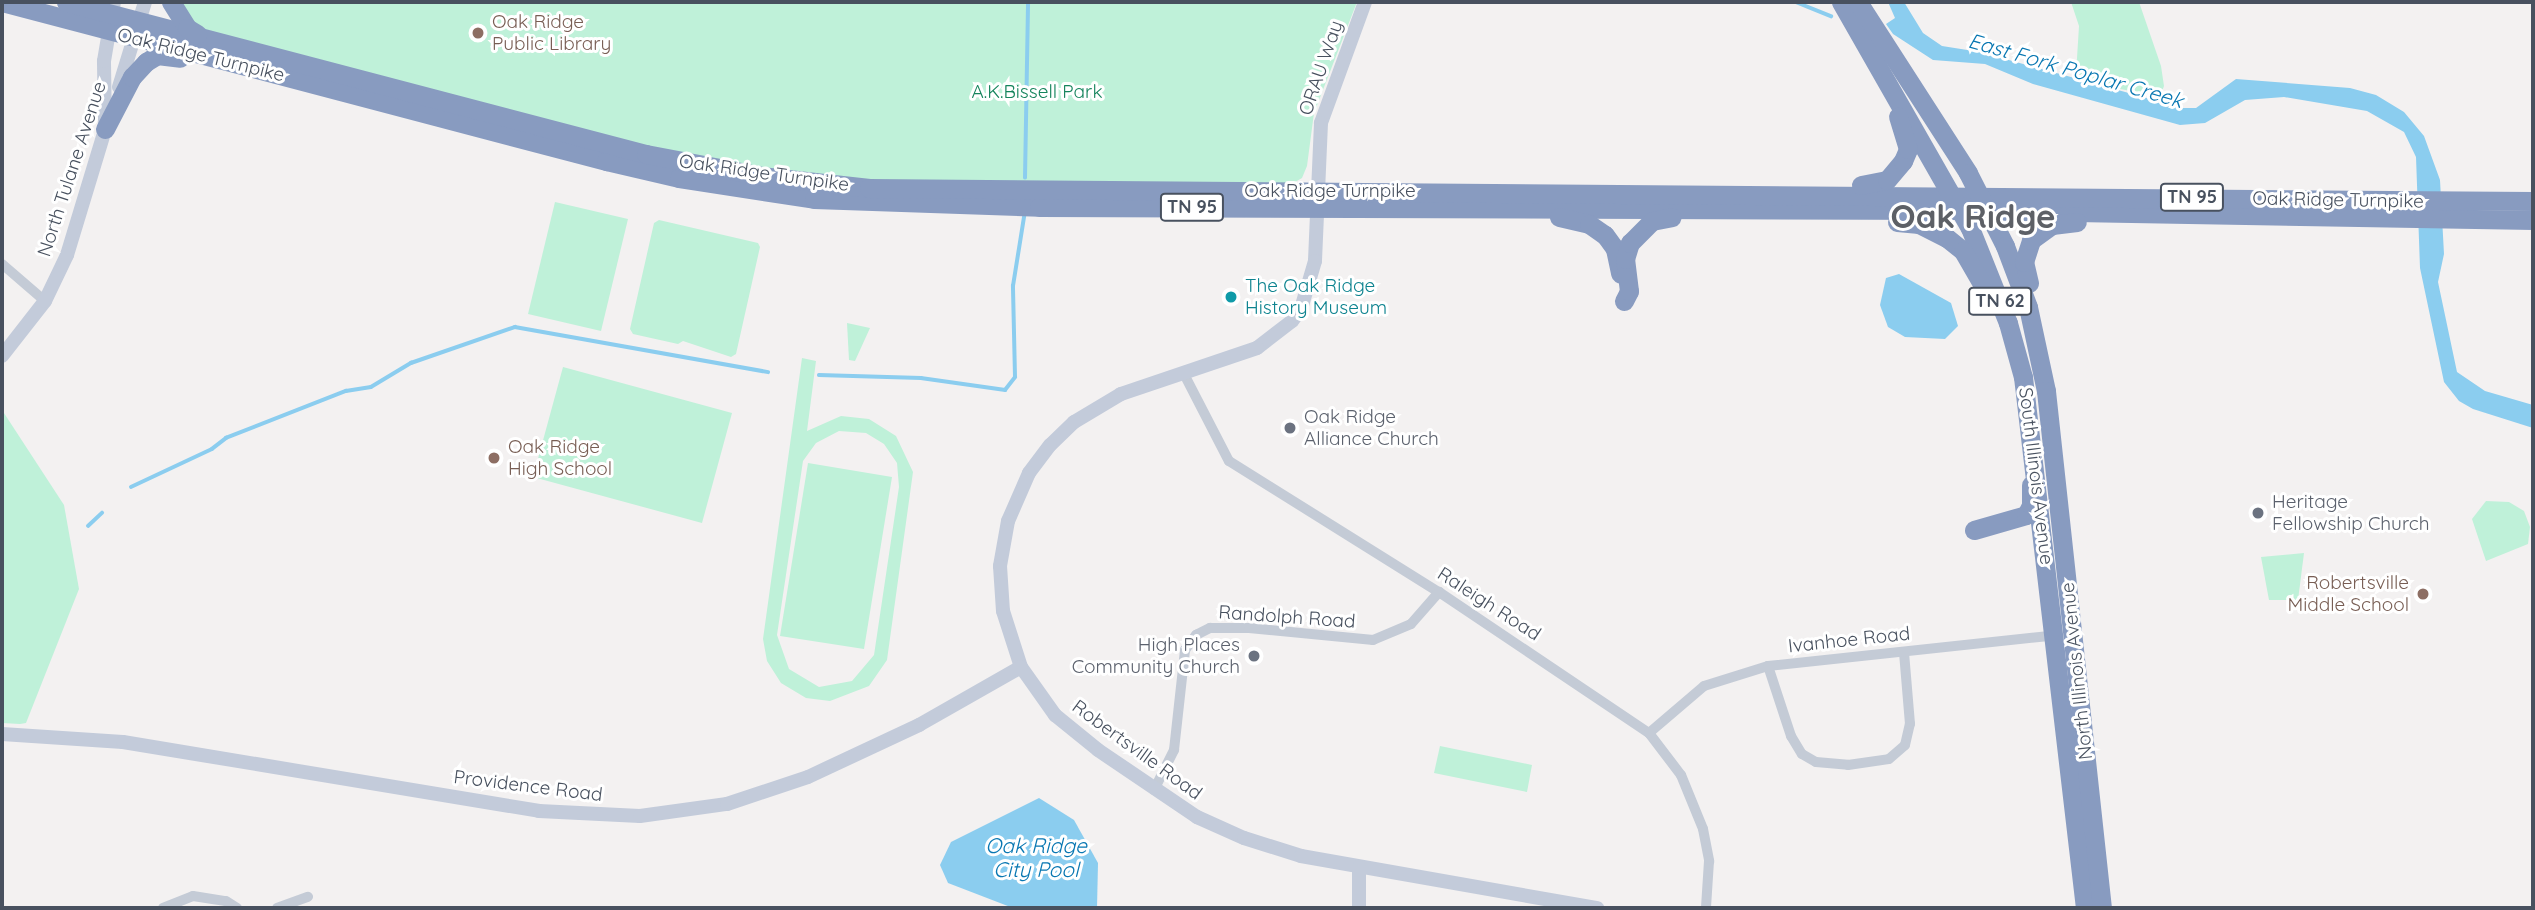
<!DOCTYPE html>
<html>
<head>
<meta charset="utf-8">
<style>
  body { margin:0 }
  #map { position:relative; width:2535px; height:910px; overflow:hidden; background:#f3f1f1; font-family:Quicksand,sans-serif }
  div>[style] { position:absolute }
  .green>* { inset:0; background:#bff1d9 }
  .water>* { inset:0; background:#8bcdef }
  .stream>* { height:3.5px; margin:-1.75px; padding:0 1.75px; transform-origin:1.75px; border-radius:1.75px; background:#8bcdef }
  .street>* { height:10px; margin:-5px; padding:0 5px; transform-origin:5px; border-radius:5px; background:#c4cbd6 }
  .secondary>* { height:14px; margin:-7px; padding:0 7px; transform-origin:7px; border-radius:7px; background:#c3cbda }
  .highway>* { height:19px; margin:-9.5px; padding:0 9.5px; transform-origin:9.5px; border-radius:9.5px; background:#889bc0 }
  .dots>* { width:19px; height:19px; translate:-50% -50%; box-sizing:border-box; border:4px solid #fff; border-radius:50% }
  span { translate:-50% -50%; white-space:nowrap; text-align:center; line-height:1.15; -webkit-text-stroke:6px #fff; paint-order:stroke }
  .shield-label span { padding:2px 5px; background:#fff; border:2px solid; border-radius:5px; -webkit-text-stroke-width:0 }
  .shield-label { font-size:18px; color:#48515f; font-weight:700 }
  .education-label { font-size:19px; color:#785e54 }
  .left { translate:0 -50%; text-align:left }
  .right { translate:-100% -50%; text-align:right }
  .street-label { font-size:19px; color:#48515f }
  .park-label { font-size:19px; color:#15845c }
  .culture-label { font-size:19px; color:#0d838f }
  .worship-label { font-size:19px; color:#5b616d }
  .water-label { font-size:21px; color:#0877b2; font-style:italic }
  .town-label { font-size:33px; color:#5d6066; font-weight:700 }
  .frame { position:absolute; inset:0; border:4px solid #48515f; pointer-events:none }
</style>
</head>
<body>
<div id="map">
  <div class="green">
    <i style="clip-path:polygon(174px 2px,1357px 2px,1314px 113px,1307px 166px,1302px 178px,1290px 185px,865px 183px,662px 152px,201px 32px)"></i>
    <i style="clip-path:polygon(2071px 2px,2139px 2px,2161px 66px,2164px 86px,2160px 97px,2081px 81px,2076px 74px,2079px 26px)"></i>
    <i style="clip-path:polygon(555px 202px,628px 219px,601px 331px,528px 314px)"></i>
    <i style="clip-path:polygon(659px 220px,758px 243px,760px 247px,736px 354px,731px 357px,683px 341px,678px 344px,633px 334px,630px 329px,654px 223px)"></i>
    <i style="clip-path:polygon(847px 323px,870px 328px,855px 361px,849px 360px)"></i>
    <i style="clip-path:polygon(evenodd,802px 358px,816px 361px,807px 431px,841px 416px,869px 419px,896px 436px,913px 472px,887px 660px,869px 686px,830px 701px,806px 698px,781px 683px,767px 661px,763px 639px,802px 358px,839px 431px,866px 433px,884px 444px,897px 463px,899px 487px,874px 655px,852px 681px,819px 687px,789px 669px,777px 635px,803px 461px,816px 443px,839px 431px)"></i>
    <i style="clip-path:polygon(563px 367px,732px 413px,702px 523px,533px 477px)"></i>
    <i style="clip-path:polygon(2px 410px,64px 505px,79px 589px,26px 723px,20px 724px,2px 723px)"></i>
    <i style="clip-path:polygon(808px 463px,892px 477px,864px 649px,780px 636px)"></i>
    <i style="clip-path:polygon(2486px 501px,2509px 502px,2524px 511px,2530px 527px,2528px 544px,2486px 561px,2472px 519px)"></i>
    <i style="clip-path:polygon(2304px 553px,2298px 600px,2269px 600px,2261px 557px)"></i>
    <i style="clip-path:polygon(1440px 746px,1532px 765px,1527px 792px,1434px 773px)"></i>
  </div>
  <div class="water">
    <i style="clip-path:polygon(1888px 2px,1904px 2px,1923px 33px,1942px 46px,1980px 52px,2183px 108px,2196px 108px,2236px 79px,2350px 88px,2376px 95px,2404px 112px,2424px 136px,2440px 180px,2444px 254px,2438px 282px,2457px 372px,2485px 391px,2533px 405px,2533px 428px,2473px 409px,2459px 401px,2444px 382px,2420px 268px,2416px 157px,2404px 132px,2367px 111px,2284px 97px,2245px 100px,2205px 123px,2180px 125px,2033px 84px,1985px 64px,1933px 60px,1893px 34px,1886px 24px,1895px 18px)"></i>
    <i style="clip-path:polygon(1899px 274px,1951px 303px,1958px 326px,1945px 339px,1905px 337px,1888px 327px,1880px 305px,1886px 278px)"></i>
    <i style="clip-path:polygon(1039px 798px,1074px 820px,1098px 863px,1097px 908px,1013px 908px,948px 883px,940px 865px,951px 842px)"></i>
  </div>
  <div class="stream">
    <i style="left:1796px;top:2px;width:38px;rotate:22deg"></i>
    <i style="left:1025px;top:178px;width:176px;rotate:-89deg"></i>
    <i style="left:819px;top:375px;width:102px;rotate:1.7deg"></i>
    <i style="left:921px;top:378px;width:85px;rotate:8.1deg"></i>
    <i style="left:1005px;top:390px;width:16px;rotate:-52deg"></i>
    <i style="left:1015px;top:377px;width:91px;rotate:-91.3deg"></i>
    <i style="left:1013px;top:286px;width:70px;rotate:-80.9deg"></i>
    <i style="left:131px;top:487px;width:89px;rotate:-25.1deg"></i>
    <i style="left:212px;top:449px;width:18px;rotate:-38deg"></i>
    <i style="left:226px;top:438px;width:129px;rotate:-21.4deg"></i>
    <i style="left:346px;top:391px;width:25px;rotate:-9deg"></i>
    <i style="left:371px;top:387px;width:47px;rotate:-31deg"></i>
    <i style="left:411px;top:363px;width:110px;rotate:-19.1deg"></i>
    <i style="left:515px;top:327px;width:257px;rotate:10.1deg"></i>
    <i style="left:88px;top:526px;width:19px;rotate:-43deg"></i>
  </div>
  <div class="street">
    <i style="left:2px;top:264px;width:57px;rotate:40.7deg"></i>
    <i style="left:1184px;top:374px;width:98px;rotate:62.7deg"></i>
    <i style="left:1229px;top:461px;width:248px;rotate:32deg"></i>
    <i style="left:1439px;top:592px;width:253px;rotate:33.9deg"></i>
    <i style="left:1649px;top:733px;width:53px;rotate:52.7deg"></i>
    <i style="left:1681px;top:775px;width:58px;rotate:67.8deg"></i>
    <i style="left:1703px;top:829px;width:33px;rotate:79deg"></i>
    <i style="left:1709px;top:861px;width:47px;rotate:93.7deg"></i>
    <i style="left:1768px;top:666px;width:74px;rotate:71.8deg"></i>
    <i style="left:1791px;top:736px;width:21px;rotate:59deg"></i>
    <i style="left:1802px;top:754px;width:16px;rotate:30deg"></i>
    <i style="left:1816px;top:762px;width:32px;rotate:5deg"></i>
    <i style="left:1848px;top:765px;width:41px;rotate:-8.3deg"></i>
    <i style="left:1889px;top:759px;width:21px;rotate:-41deg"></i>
    <i style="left:1905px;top:745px;width:22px;rotate:-77deg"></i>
    <i style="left:1910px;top:724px;width:72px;rotate:-94.8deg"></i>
    <i style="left:1649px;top:733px;width:72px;rotate:-40.5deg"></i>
    <i style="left:1704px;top:686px;width:67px;rotate:-17.4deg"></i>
    <i style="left:1768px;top:666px;width:290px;rotate:-6.1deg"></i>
    <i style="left:1154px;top:790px;width:45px;rotate:-63.4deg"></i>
    <i style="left:1174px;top:750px;width:101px;rotate:-83.7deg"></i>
    <i style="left:1185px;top:650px;width:19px;rotate:-54deg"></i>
    <i style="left:1196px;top:635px;width:16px;rotate:-27deg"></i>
    <i style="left:1210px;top:628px;width:39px"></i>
    <i style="left:1249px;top:628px;width:125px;rotate:5.5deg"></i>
    <i style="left:1373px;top:640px;width:41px;rotate:-22.8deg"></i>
    <i style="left:1411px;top:624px;width:43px;rotate:-48.8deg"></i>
    <i style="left:163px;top:908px;width:32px;rotate:-22deg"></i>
    <i style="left:193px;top:896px;width:33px;rotate:9deg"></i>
    <i style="left:226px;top:901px;width:13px;rotate:32deg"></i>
    <i style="left:277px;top:908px;width:33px;rotate:-20deg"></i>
  </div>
  <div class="secondary">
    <i style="left:1365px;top:2px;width:129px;rotate:110deg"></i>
    <i style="left:1321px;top:123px;width:138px;rotate:92.5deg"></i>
    <i style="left:1315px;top:261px;width:50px;rotate:106.3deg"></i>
    <i style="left:1301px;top:309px;width:15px;rotate:127deg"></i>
    <i style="left:1292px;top:321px;width:44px;rotate:142.4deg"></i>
    <i style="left:1257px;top:348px;width:144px;rotate:161.3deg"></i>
    <i style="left:1121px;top:394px;width:55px;rotate:149.2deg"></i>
    <i style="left:1074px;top:422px;width:33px;rotate:136deg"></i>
    <i style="left:1050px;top:445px;width:35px;rotate:127deg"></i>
    <i style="left:1029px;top:473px;width:52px;rotate:113.6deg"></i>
    <i style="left:1008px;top:521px;width:46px;rotate:100.1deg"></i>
    <i style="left:1000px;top:566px;width:45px;rotate:86.2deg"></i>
    <i style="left:1003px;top:611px;width:59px;rotate:72.2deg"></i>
    <i style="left:1021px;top:667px;width:59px;rotate:54.7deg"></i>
    <i style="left:1055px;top:715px;width:55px;rotate:39.1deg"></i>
    <i style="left:1098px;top:750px;width:120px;rotate:34.1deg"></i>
    <i style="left:1197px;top:817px;width:51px;rotate:24.1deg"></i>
    <i style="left:1244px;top:838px;width:60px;rotate:17.5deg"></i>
    <i style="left:1301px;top:856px;width:301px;rotate:10deg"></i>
    <i style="left:119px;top:87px;width:89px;rotate:-73deg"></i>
    <i style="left:105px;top:127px;width:66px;rotate:-90.9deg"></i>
    <i style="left:104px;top:61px;width:60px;rotate:-80.4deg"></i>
    <i style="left:2px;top:356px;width:70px;rotate:-52deg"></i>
    <i style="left:45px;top:301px;width:51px;rotate:-64.4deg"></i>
    <i style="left:67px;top:255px;width:141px;rotate:-73.1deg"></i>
    <i style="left:2px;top:734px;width:121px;rotate:3.8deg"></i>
    <i style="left:123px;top:742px;width:422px;rotate:9.4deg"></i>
    <i style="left:539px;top:811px;width:101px;rotate:2.8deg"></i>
    <i style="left:640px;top:816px;width:88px;rotate:-7.9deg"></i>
    <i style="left:727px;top:804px;width:85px;rotate:-18.4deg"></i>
    <i style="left:808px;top:777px;width:123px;rotate:-25.1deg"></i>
    <i style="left:919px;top:725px;width:117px;rotate:-29.6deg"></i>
    <i style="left:1359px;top:867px;width:41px;rotate:90deg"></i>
  </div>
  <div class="highway">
    <i style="left:2px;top:2px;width:625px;rotate:14.75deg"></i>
    <i style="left:606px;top:161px;width:75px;rotate:13.1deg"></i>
    <i style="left:679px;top:178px;width:137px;rotate:8.8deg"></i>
    <i style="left:814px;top:199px;width:225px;rotate:2deg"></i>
    <i style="left:1039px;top:207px;width:921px;rotate:0.19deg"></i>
    <i style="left:1960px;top:210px;width:573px;rotate:1deg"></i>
    <i style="left:66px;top:2px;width:600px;rotate:14.69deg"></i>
    <i style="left:646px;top:154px;width:117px;rotate:10.8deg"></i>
    <i style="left:761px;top:176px;width:109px;rotate:6.3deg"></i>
    <i style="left:869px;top:188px;width:1664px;rotate:0.45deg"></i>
    <i style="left:171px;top:2px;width:31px;rotate:58deg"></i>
    <i style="left:187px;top:28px;width:12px;rotate:31deg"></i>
    <i style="left:1841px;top:2px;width:260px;rotate:60.3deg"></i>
    <i style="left:1970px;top:228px;width:102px;rotate:68.2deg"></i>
    <i style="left:2008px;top:323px;width:56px;rotate:74.5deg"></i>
    <i style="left:2023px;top:377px;width:535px;rotate:83.34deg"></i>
    <i style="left:1858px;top:2px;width:203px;rotate:57.2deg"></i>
    <i style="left:1968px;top:173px;width:82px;rotate:63.1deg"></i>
    <i style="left:2005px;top:246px;width:65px;rotate:69.3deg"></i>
    <i style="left:2028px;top:307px;width:86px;rotate:77.9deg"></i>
    <i style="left:2046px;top:391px;width:520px;rotate:83.82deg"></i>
    <i style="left:105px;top:129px;width:59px;rotate:-62.6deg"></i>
    <i style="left:132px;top:77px;width:21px;rotate:-47deg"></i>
    <i style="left:146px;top:62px;width:13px;rotate:-32deg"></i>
    <i style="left:157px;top:55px;width:23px;rotate:7deg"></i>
    <i style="left:1861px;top:185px;width:26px;rotate:-11deg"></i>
    <i style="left:1887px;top:180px;width:25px;rotate:-50deg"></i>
    <i style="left:1903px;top:161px;width:13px;rotate:-67deg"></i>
    <i style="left:1908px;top:149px;width:34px;rotate:-107deg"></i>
    <i style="left:1559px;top:217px;width:31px;rotate:13deg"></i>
    <i style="left:1589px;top:224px;width:19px;rotate:35deg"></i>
    <i style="left:1605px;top:235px;width:17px;rotate:54deg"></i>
    <i style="left:1615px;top:249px;width:25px;rotate:78deg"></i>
    <i style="left:1897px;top:222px;width:22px;rotate:5deg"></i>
    <i style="left:1919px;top:224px;width:31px;rotate:27deg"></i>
    <i style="left:1947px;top:238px;width:21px;rotate:39deg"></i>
    <i style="left:1963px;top:251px;width:39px;rotate:60deg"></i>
    <i style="left:2029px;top:283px;width:22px;rotate:-103deg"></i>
    <i style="left:2024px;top:262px;width:23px;rotate:-72deg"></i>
    <i style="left:2031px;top:240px;width:26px;rotate:-36deg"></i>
    <i style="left:2052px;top:225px;width:25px;rotate:-7deg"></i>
    <i style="left:1624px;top:301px;width:11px;rotate:-63deg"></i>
    <i style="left:1629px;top:291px;width:32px;rotate:-97deg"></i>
    <i style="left:1625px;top:259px;width:17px;rotate:-73deg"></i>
    <i style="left:1630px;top:243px;width:31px;rotate:-45deg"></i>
    <i style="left:1652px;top:221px;width:20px;rotate:-11deg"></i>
    <i style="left:1974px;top:530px;width:54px;rotate:-16.1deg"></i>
    <i style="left:2026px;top:515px;width:11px;rotate:-63deg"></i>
    <i style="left:2031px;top:505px;width:20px;rotate:-90deg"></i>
  </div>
  <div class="dots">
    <i style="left:478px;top:33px;background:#8d6e63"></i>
    <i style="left:1231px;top:297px;background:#0f9aa8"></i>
    <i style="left:1290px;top:428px;background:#6b7280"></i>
    <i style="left:494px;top:458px;background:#8d6e63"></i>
    <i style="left:2258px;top:513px;background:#6b7280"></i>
    <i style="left:2423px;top:594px;background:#8d6e63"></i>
    <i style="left:1254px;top:656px;background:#6b7280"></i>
  </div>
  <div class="shield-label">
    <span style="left:2192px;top:197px">TN 95</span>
    <span style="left:1192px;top:207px">TN 95</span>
    <span style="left:2000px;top:301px">TN 62</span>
  </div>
  <div class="education-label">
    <span class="left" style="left:492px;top:33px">Oak Ridge<br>Public Library</span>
    <span class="left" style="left:508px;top:458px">Oak Ridge<br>High School</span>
    <span class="right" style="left:2409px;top:594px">Robertsville<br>Middle School</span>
  </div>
  <div class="street-label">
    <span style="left:201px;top:55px;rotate:14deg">Oak Ridge Turnpike</span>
    <span style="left:1321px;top:68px;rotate:-71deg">ORAU Way</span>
    <span style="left:72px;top:169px;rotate:-72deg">North Tulane Avenue</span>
    <span style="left:764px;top:173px;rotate:8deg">Oak Ridge Turnpike</span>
    <span style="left:1330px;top:191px">Oak Ridge Turnpike</span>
    <span style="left:2338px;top:200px;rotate:1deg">Oak Ridge Turnpike</span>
    <span style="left:2036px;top:476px;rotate:83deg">South Illinois Avenue</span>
    <span style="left:1489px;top:604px;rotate:33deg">Raleigh Road</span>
    <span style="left:1287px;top:617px;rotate:4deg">Randolph Road</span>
    <span style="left:1849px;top:640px;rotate:-6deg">Ivanhoe Road</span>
    <span style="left:2077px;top:671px;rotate:-96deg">North Illinois Avenue</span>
    <span style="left:1137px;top:750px;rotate:36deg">Robertsville Road</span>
    <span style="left:528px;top:786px;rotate:7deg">Providence Road</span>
  </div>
  <div class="park-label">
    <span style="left:1037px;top:92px">A.K.Bissell Park</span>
  </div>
  <div class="culture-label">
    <span class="left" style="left:1245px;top:297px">The Oak Ridge<br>History Museum</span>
  </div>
  <div class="worship-label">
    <span class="left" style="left:1304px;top:428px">Oak Ridge<br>Alliance Church</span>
    <span class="left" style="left:2272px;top:513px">Heritage<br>Fellowship Church</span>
    <span class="right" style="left:1240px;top:656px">High Places<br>Community Church</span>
  </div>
  <div class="water-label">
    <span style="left:2076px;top:70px;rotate:16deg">East Fork Poplar Creek</span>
    <span style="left:1036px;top:857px">Oak Ridge<br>City Pool</span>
  </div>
  <div class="town-label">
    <span style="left:1973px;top:216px">Oak Ridge</span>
  </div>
  <div class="frame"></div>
</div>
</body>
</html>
